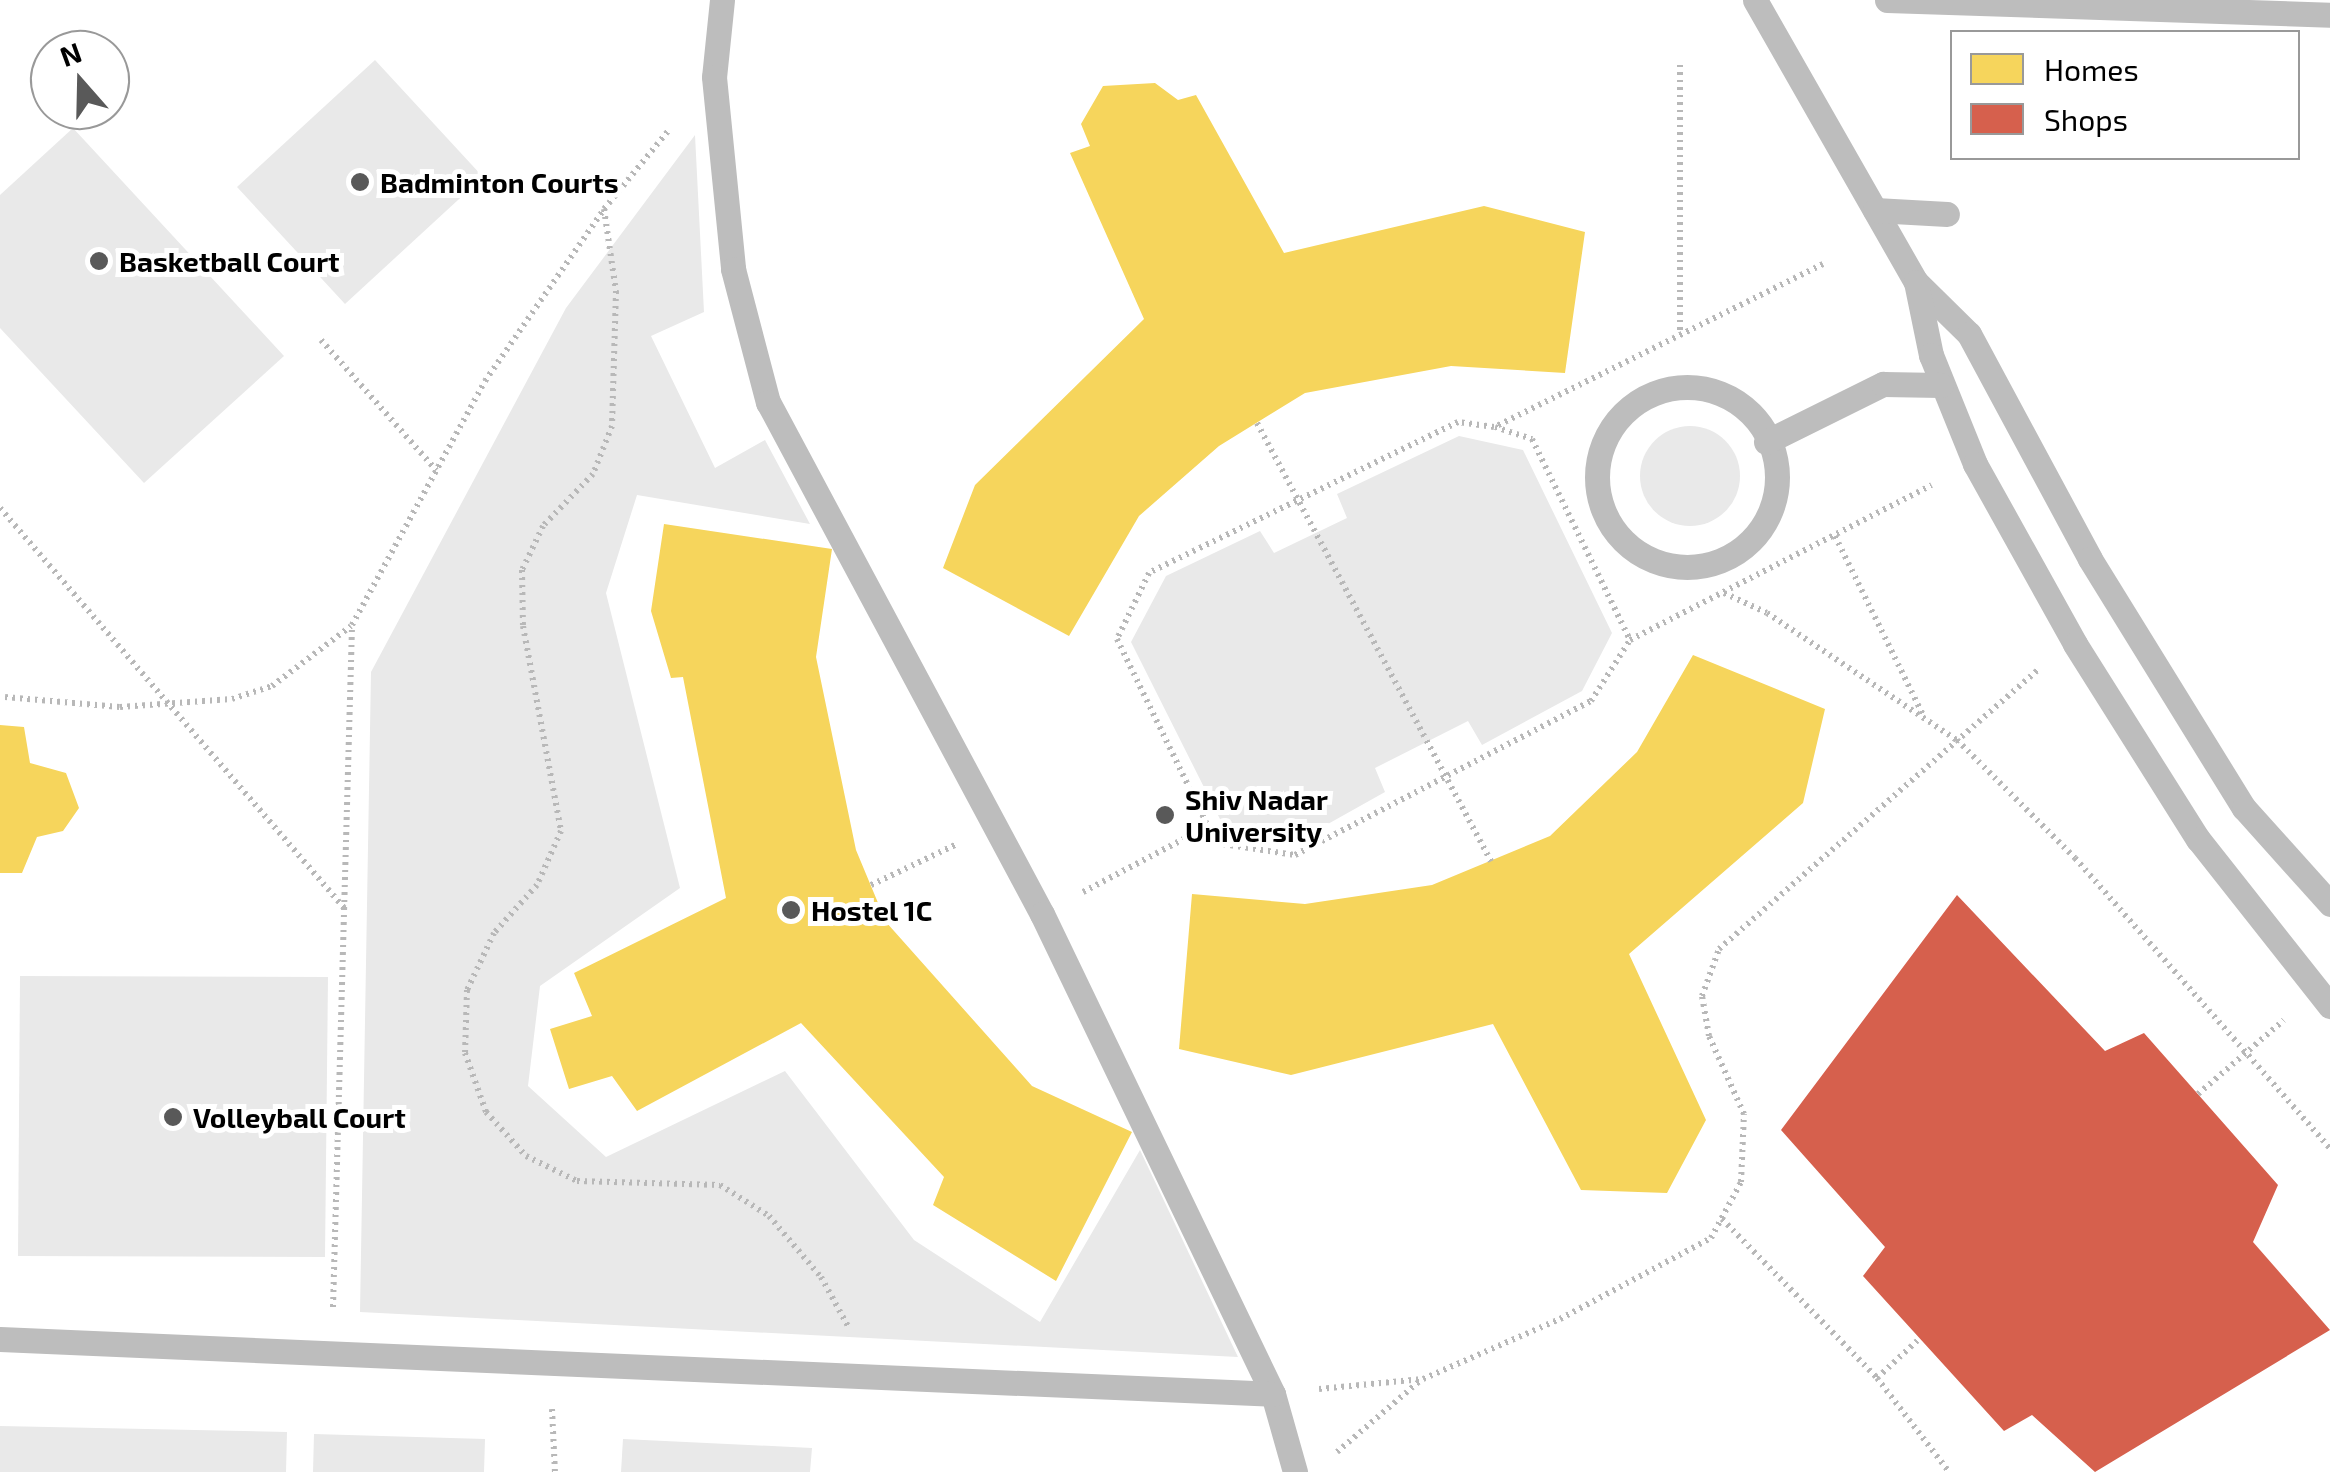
<!DOCTYPE html>
<html>
<head>
<meta charset="utf-8">
<style>
  body { margin:0 }
  #map { position:relative; width:2330px; height:1472px; overflow:hidden; background:#fff; font-family:"Exo 2",sans-serif }
  div>[style] { position:absolute }
  .green>* { inset:0; background:#e9e9e9 }
  .round { border-radius:50% }
  .homes>* { inset:0; background:#f6d55c }
  .shops>* { inset:0; background:#d6604d }
  .path>* { height:6px; margin-top:-3px; transform-origin:0; background:repeating-linear-gradient(90deg,#b8b8b8 0 2.5px,transparent 0 7.5px) }
  .service>* { height:25px; margin:-12.5px; padding:0 12.5px; transform-origin:12.5px; border-radius:12.5px; background:#bdbdbd }
  .service>.ring { margin:-12.5px; padding:0; box-sizing:content-box; background:none; border:25px solid #bdbdbd; border-radius:50% }
  .dots>* { width:28px; height:28px; translate:-50% -50%; box-sizing:border-box; border:5px solid #fff; border-radius:50% }
  span { translate:-50% -50%; white-space:nowrap; text-align:center; line-height:1.15; -webkit-text-stroke:10px #fff; paint-order:stroke }
  .poi-label { font-size:28px; color:#000; font-weight:700 }
  .left { translate:0 -50%; text-align:left }
  .legend { position:absolute; left:1950px; top:30px; width:350px; height:130px; box-sizing:border-box; background:#fff; border:2px solid #999; margin:0; padding:12px 18px; list-style:none; font-size:30px; color:#000 }
  .legend li { display:flex; align-items:center; gap:20px; height:50px }
  .legend b { width:50px; border:2px solid #999 }
  .north { position:absolute; left:30px; top:30px; width:100px; height:100px; box-sizing:border-box; background:#fff; border:2px solid #999; border-radius:50%; rotate:340deg; font-size:28px; font-weight:700; line-height:40px; text-align:center; color:#000 }
  .north::after { content:''; display:block; margin:auto; width:35px; height:45px; background:#595959; clip-path:polygon(50% 0,100% 100%,50% 72%,0 100%) }
</style>
</head>
<body>
<div id="map">
  <div class="green">
    <i style="clip-path:polygon(375px 60px,483px 177px,345px 304px,237px 187px)"></i>
    <i style="clip-path:polygon(73px 128px,284px 356px,144px 483px,0 328px,0 195px)"></i>
    <i style="clip-path:polygon(695px 135px,704px 312px,651px 336px,715px 468px,765px 440px,810px 524px,637px 495px,606px 593px,680px 888px,540px 986px,528px 1086px,606px 1157px,785px 1071px,914px 1240px,1040px 1322px,1140px 1150px,1238px 1357px,360px 1312px,371px 672px,566px 308px)"></i>
    <i class="round" style="left:1640px;top:426px;width:100px;height:100px"></i>
    <i style="clip-path:polygon(1459px 436px,1523px 450px,1612px 633px,1582px 691px,1482px 745px,1468px 721px,1375px 768px,1385px 792px,1294px 843px,1226px 831px,1131px 642px,1166px 576px,1260px 531px,1274px 553px,1347px 518px,1337px 494px)"></i>
    <i style="clip-path:polygon(20px 976px,328px 977px,325px 1257px,18px 1256px)"></i>
    <i style="clip-path:polygon(0 1426px,287px 1432px,286px 1472px,0 1472px)"></i>
    <i style="clip-path:polygon(314px 1434px,485px 1439px,484px 1472px,313px 1472px)"></i>
    <i style="clip-path:polygon(623px 1439px,812px 1448px,810px 1472px,621px 1472px)"></i>
  </div>
  <div class="homes">
    <i style="clip-path:polygon(1155px 83px,1178px 100px,1196px 95px,1284px 253px,1484px 206px,1585px 232px,1565px 373px,1451px 366px,1305px 393px,1219px 446px,1139px 516px,1069px 636px,943px 568px,975px 485px,1144px 319px,1070px 153px,1090px 146px,1081px 124px,1103px 86px)"></i>
    <i style="clip-path:polygon(664px 524px,832px 549px,816px 657px,856px 850px,886px 922px,1032px 1086px,1132px 1132px,1056px 1281px,933px 1205px,944px 1177px,801px 1023px,637px 1111px,612px 1076px,569px 1089px,550px 1029px,592px 1016px,574px 973px,726px 898px,683px 677px,671px 678px,651px 611px)"></i>
    <i style="clip-path:polygon(1693px 655px,1825px 709px,1803px 803px,1629px 954px,1706px 1120px,1667px 1193px,1581px 1190px,1493px 1024px,1291px 1075px,1179px 1049px,1192px 894px,1305px 904px,1432px 885px,1550px 836px,1637px 752px)"></i>
    <i style="clip-path:polygon(0 725px,24px 727px,30px 763px,66px 773px,79px 808px,63px 831px,37px 837px,22px 873px,0 873px)"></i>
  </div>
  <div class="shops">
    <i style="clip-path:polygon(1957px 895px,2105px 1051px,2144px 1033px,2278px 1185px,2253px 1242px,2330px 1330px,2095px 1472px,2032px 1415px,2004px 1431px,1863px 1276px,1885px 1247px,1781px 1130px)"></i>
  </div>
  <div class="path">
    <i style="left:1680px;top:65px;width:269px;rotate:90deg"></i>
    <i style="left:604px;top:209px;width:83px;rotate:81.7deg"></i>
    <i style="left:616px;top:291px;width:135px;rotate:91.7deg"></i>
    <i style="left:612px;top:426px;width:52px;rotate:111.6deg"></i>
    <i style="left:593px;top:474px;width:72px;rotate:133.9deg"></i>
    <i style="left:543px;top:526px;width:49px;rotate:115.5deg"></i>
    <i style="left:522px;top:570px;width:56px;rotate:89deg"></i>
    <i style="left:523px;top:626px;width:208px;rotate:79.5deg"></i>
    <i style="left:561px;top:831px;width:59px;rotate:114deg"></i>
    <i style="left:537px;top:885px;width:64px;rotate:131.9deg"></i>
    <i style="left:494px;top:933px;width:63px;rotate:115.3deg"></i>
    <i style="left:467px;top:990px;width:63px;rotate:91.8deg"></i>
    <i style="left:465px;top:1053px;width:63px;rotate:70.4deg"></i>
    <i style="left:486px;top:1112px;width:59px;rotate:47.7deg"></i>
    <i style="left:526px;top:1156px;width:57px;rotate:26.1deg"></i>
    <i style="left:577px;top:1181px;width:143px;rotate:1.6deg"></i>
    <i style="left:720px;top:1185px;width:58px;rotate:32.3deg"></i>
    <i style="left:769px;top:1216px;width:80px;rotate:49.6deg"></i>
    <i style="left:821px;top:1277px;width:58px;rotate:61.2deg"></i>
    <i style="left:1823px;top:264px;width:367px;rotate:153.6deg"></i>
    <i style="left:1494px;top:427px;width:36px;rotate:-172deg"></i>
    <i style="left:1458px;top:422px;width:344px;rotate:154deg"></i>
    <i style="left:1149px;top:573px;width:73px;rotate:115.9deg"></i>
    <i style="left:1117px;top:639px;width:227px;rotate:64.1deg"></i>
    <i style="left:1216px;top:843px;width:80px;rotate:8.6deg"></i>
    <i style="left:1295px;top:855px;width:334px;rotate:-27.5deg"></i>
    <i style="left:1591px;top:701px;width:72px;rotate:-57.4deg"></i>
    <i style="left:1630px;top:640px;width:339px;rotate:-27.2deg"></i>
    <i style="left:321px;top:340px;width:174px;rotate:48.5deg"></i>
    <i style="left:1257px;top:423px;width:497px;rotate:61.9deg"></i>
    <i style="left:1495px;top:427px;width:39px;rotate:18deg"></i>
    <i style="left:1532px;top:439px;width:224px;rotate:64deg"></i>
    <i style="left:0;top:508px;width:529px;rotate:49.29deg"></i>
    <i style="left:1835px;top:536px;width:202px;rotate:63.8deg"></i>
    <i style="left:1724px;top:593px;width:47px;rotate:24.9deg"></i>
    <i style="left:1767px;top:613px;width:229px;rotate:33.8deg"></i>
    <i style="left:1957px;top:740px;width:167px;rotate:45deg"></i>
    <i style="left:2075px;top:858px;width:386px;rotate:48.7deg"></i>
    <i style="left:5px;top:697px;width:115px;rotate:5deg"></i>
    <i style="left:120px;top:707px;width:112px;rotate:-4.1deg"></i>
    <i style="left:232px;top:699px;width:42px;rotate:-18deg"></i>
    <i style="left:272px;top:686px;width:99px;rotate:-37.2deg"></i>
    <i style="left:871px;top:885px;width:93px;rotate:-25.5deg"></i>
    <i style="left:1083px;top:892px;width:141px;rotate:-27.8deg"></i>
    <i style="left:2198px;top:1094px;width:113px;rotate:-40.7deg"></i>
    <i style="left:1722px;top:1219px;width:222px;rotate:45.7deg"></i>
    <i style="left:1877px;top:1378px;width:118px;rotate:52.5deg"></i>
    <i style="left:333px;top:1307px;width:682px;rotate:-88.4deg"></i>
    <i style="left:352px;top:625px;width:278px;rotate:-61.4deg"></i>
    <i style="left:485px;top:381px;width:209px;rotate:-55.3deg"></i>
    <i style="left:604px;top:209px;width:102px;rotate:-50.6deg"></i>
    <i style="left:1877px;top:1378px;width:59px;rotate:-42.9deg"></i>
    <i style="left:1319px;top:1389px;width:104px;rotate:-5.5deg"></i>
    <i style="left:1423px;top:1379px;width:150px;rotate:-23.7deg"></i>
    <i style="left:1560px;top:1319px;width:171px;rotate:-28.2deg"></i>
    <i style="left:1711px;top:1238px;width:64px;rotate:-61.8deg"></i>
    <i style="left:1741px;top:1182px;width:68px;rotate:-87.5deg"></i>
    <i style="left:1744px;top:1114px;width:85px;rotate:-114.2deg"></i>
    <i style="left:1709px;top:1036px;width:41px;rotate:-99.9deg"></i>
    <i style="left:1702px;top:996px;width:50px;rotate:-70.1deg"></i>
    <i style="left:1719px;top:949px;width:424px;rotate:-41.2deg"></i>
    <i style="left:552px;top:1409px;width:63px;rotate:87.3deg"></i>
    <i style="left:1337px;top:1452px;width:112px;rotate:-40.7deg"></i>
  </div>
  <div class="service">
    <i style="left:722px;top:0;width:77px;rotate:95.9deg"></i>
    <i style="left:714px;top:77px;width:193px;rotate:84.3deg"></i>
    <i style="left:733px;top:269px;width:138px;rotate:75.3deg"></i>
    <i style="left:768px;top:402px;width:581px;rotate:61.85deg"></i>
    <i style="left:1042px;top:914px;width:533px;rotate:64.3deg"></i>
    <i style="left:1273px;top:1394px;width:81px;rotate:74.2deg"></i>
    <i style="left:1755px;top:0;width:325px;rotate:60.3deg"></i>
    <i style="left:1916px;top:282px;width:74px;rotate:44.5deg"></i>
    <i style="left:1969px;top:334px;width:255px;rotate:61.7deg"></i>
    <i style="left:2090px;top:559px;width:293px;rotate:58.3deg"></i>
    <i style="left:2244px;top:808px;width:129px;rotate:48.1deg"></i>
    <i style="left:1887px;top:0;width:443px;rotate:1.9deg"></i>
    <i style="left:1875px;top:210px;width:72px;rotate:3.2deg"></i>
    <i style="left:1916px;top:282px;width:75px;rotate:78.4deg"></i>
    <i style="left:1931px;top:355px;width:118px;rotate:68deg"></i>
    <i style="left:1975px;top:464px;width:206px;rotate:60.9deg"></i>
    <i style="left:2075px;top:644px;width:231px;rotate:57.8deg"></i>
    <i style="left:2198px;top:839px;width:213px;rotate:51.7deg"></i>
    <i class="ring" style="left:1597px;top:387px;width:155px;height:155px"></i>
    <i style="left:1766px;top:442px;width:131px;rotate:-26.4deg"></i>
    <i style="left:1883px;top:384px;width:58px;rotate:1deg"></i>
    <i style="left:0;top:1339px;width:1274px;rotate:2.47deg"></i>
  </div>
  <div class="dots">
    <i style="left:360px;top:182px;background:#595959"></i>
    <i style="left:99px;top:261px;background:#595959"></i>
    <i style="left:1165px;top:815px;background:#595959"></i>
    <i style="left:791px;top:910px;background:#595959"></i>
    <i style="left:173px;top:1117px;background:#595959"></i>
  </div>
  <div class="poi-label">
    <span class="left" style="left:380px;top:182px">Badminton Courts</span>
    <span class="left" style="left:119px;top:261px">Basketball Court</span>
    <span class="left" style="left:1185px;top:815px">Shiv Nadar<br>University</span>
    <span class="left" style="left:811px;top:910px">Hostel 1C</span>
    <span class="left" style="left:193px;top:1117px">Volleyball Court</span>
  </div>
  <ul class="legend">
  <li><b style="height:28px;background:#f6d55c"></b>Homes</li>
  <li><b style="height:28px;background:#d6604d"></b>Shops</li>
  </ul>
  <div class="north">N</div>
</div>
</body>
</html>
